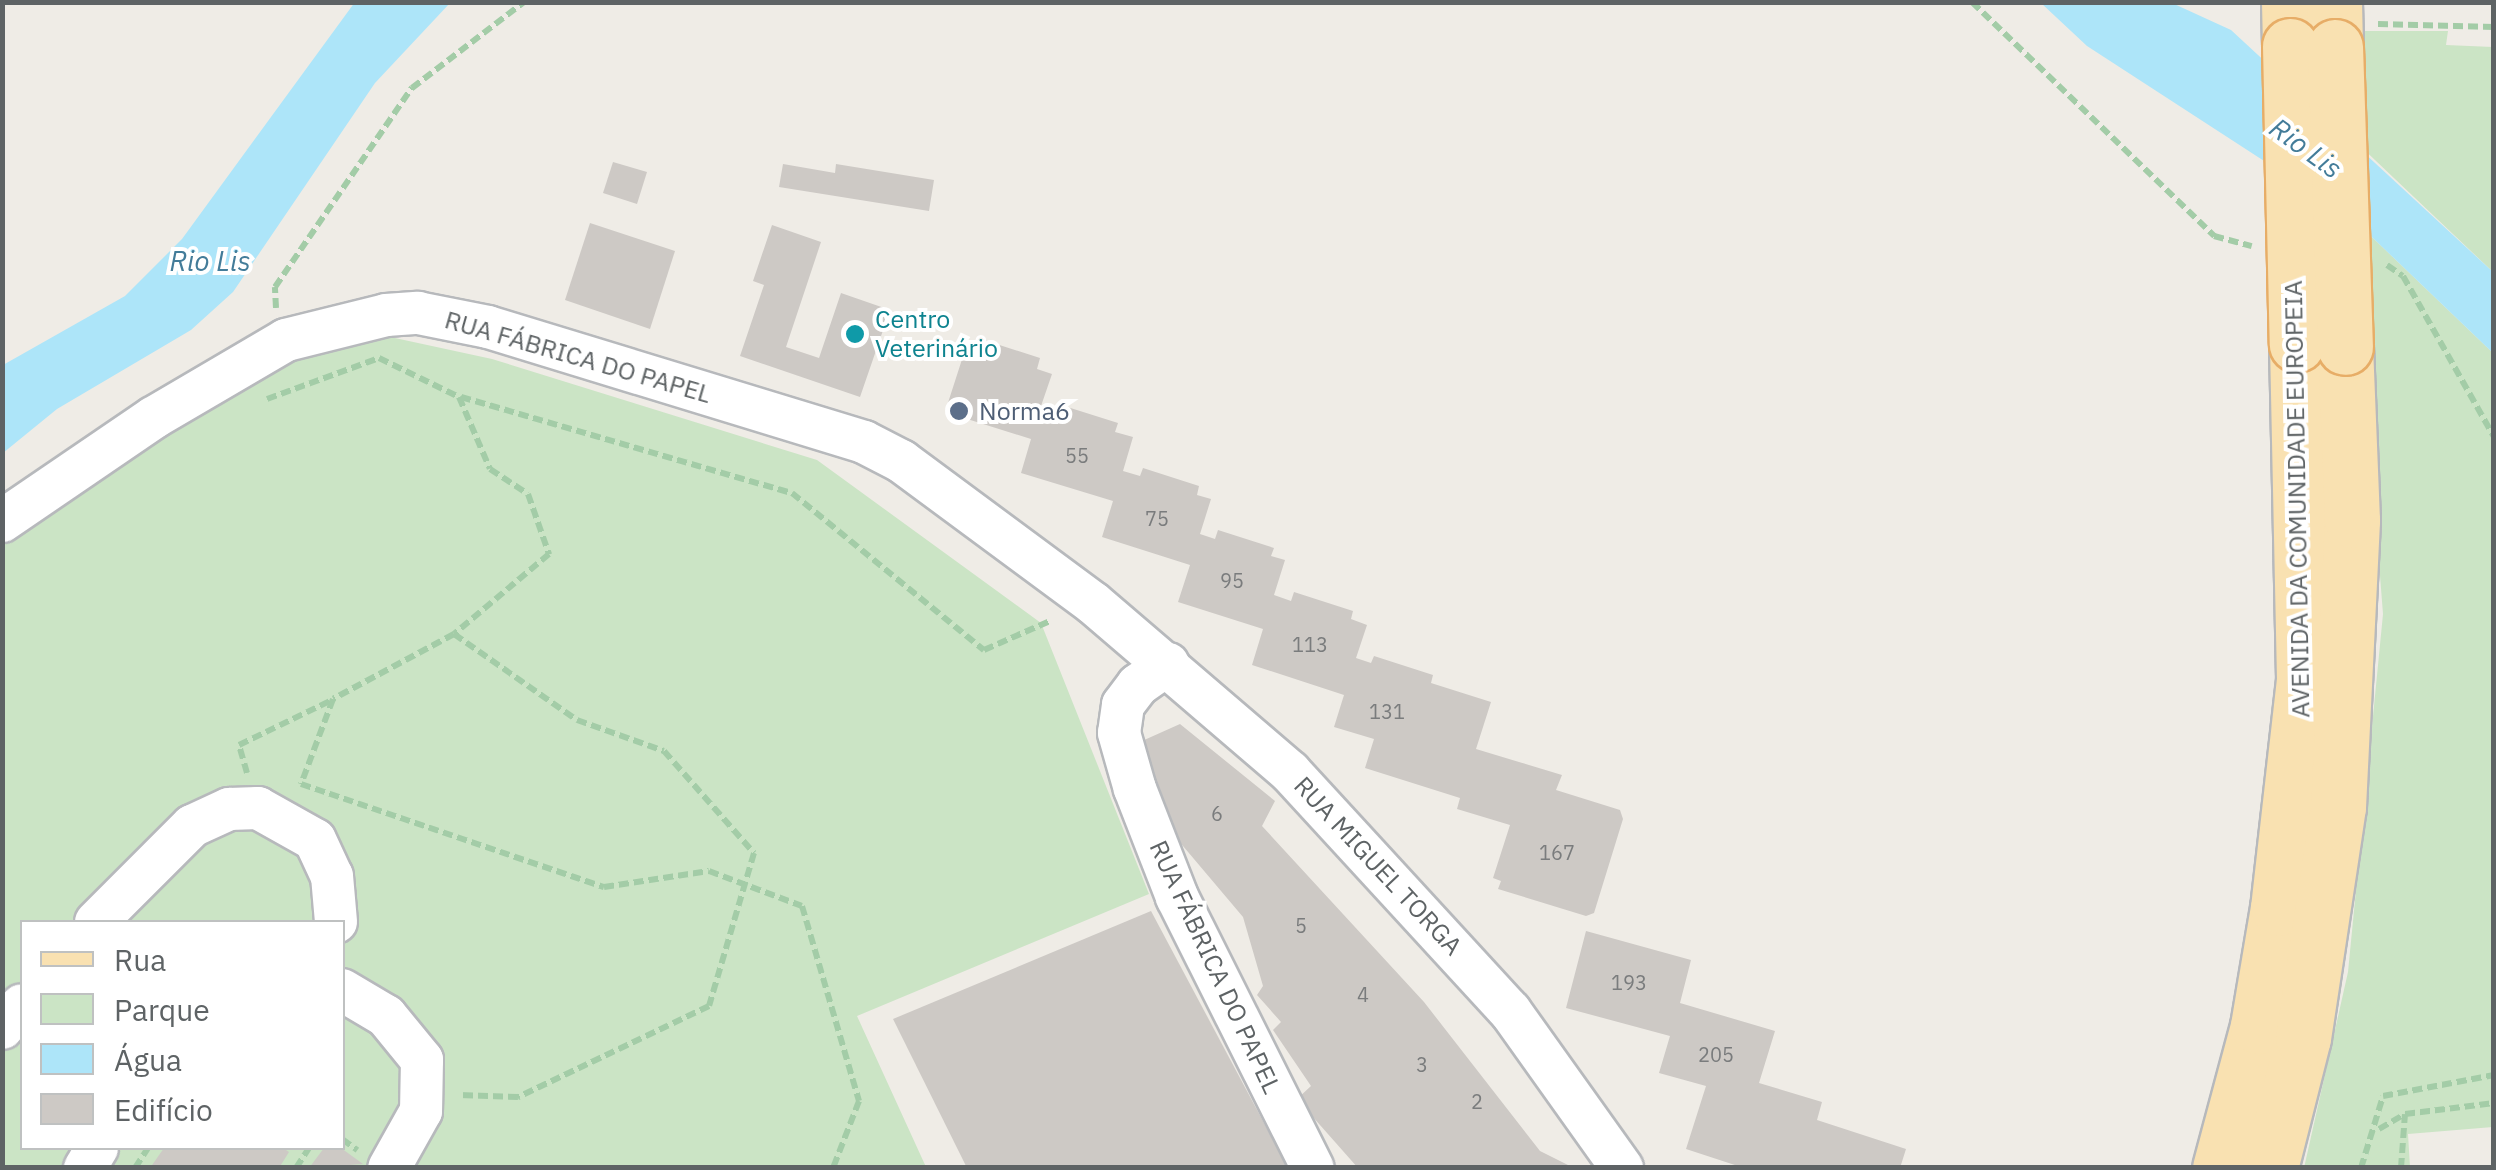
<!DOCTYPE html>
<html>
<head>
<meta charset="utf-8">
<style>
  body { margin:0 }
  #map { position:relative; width:2496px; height:1170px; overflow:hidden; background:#efece6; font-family:"IBM Plex Sans",sans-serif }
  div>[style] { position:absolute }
  .green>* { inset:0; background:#cbe4c5 }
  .water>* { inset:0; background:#ade5f9 }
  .building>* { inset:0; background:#cdc9c5 }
  .path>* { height:6px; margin-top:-3px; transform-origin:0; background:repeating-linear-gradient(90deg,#a3cca7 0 10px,transparent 0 15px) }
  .roads { filter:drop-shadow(2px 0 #b7b9bc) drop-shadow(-2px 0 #b7b9bc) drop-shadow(0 2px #b7b9bc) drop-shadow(0 -2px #b7b9bc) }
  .street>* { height:42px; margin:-21px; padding:0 21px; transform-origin:21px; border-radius:21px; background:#fff }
  .primary>* { height:55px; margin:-27.5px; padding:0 27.5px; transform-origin:27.5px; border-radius:27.5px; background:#f9e1b1 }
  .bridges { filter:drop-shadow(2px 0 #e7ad67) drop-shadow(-2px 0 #e7ad67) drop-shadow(0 2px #e7ad67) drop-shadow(0 -2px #e7ad67) }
  .primary-bridge>* { height:55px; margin:-27.5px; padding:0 27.5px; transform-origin:27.5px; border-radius:27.5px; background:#f9e1b1 }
  .dots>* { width:28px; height:28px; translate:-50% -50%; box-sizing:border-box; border:5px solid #fff; border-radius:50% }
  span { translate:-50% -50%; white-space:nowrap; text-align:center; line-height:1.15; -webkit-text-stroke:8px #fff; paint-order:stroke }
  .number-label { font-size:20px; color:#7a7c7d }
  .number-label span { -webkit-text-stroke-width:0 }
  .culture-label { font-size:25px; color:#0d838f }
  .left { translate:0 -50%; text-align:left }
  .street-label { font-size:25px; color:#5e6365 }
  .service-label { font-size:25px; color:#4e5e75 }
  .water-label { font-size:28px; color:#437c99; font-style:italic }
  .frame { position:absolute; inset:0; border:5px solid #5e6365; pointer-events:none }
  .legend { position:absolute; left:20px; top:920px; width:325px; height:230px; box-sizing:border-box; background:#fff; border:2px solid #bfc1c1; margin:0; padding:12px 18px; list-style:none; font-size:30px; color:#5e6365 }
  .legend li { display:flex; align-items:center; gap:20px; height:50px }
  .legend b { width:50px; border:2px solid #bfc1c1 }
</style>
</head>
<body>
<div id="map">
  <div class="green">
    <i style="clip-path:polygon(2365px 31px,2448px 31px,2446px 45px,2493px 47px,2493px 272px,2356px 142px)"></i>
    <i style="clip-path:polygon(2352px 218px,2493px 353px,2493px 1127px,2408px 1134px,2410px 1167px,2304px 1168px,2348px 972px,2383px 614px)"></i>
    <i style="clip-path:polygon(evenodd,381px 335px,492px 359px,817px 460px,1041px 623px,1149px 894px,857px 1016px,926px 1167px,3px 1168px,3px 545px,255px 368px,381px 335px,22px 922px,342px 922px,342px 1148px,22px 1148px,22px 922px)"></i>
  </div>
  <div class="water">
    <i style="clip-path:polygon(355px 2px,450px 3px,375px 83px,233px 292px,191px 330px,57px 409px,3px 453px,3px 365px,125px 296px,182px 239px)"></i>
    <i style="clip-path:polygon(2041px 3px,2172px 3px,2231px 30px,2493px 272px,2493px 353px,2352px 218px,2087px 46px)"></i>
  </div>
  <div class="building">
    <i style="clip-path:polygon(613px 162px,647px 172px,637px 204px,603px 193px)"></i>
    <i style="clip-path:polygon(783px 164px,835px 173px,836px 164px,934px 180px,929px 211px,779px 187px)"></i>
    <i style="clip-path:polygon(590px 223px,675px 251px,650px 329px,565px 300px)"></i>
    <i style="clip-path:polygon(772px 225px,821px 242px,786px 347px,819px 358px,841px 293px,890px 310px,860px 397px,740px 356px,764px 285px,753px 281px)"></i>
    <i style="clip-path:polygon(987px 341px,1040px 358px,1037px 369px,1052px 374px,1040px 409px,1058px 415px,1061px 405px,1118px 423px,1115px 432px,1133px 437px,1123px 471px,1140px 476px,1143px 468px,1199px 486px,1197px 495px,1211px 499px,1200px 534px,1215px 539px,1218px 530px,1274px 548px,1271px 556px,1285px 560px,1274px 595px,1291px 601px,1294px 592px,1353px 611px,1351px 619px,1367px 625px,1356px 658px,1371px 663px,1374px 656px,1433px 675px,1431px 683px,1491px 702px,1476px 749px,1562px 775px,1556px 790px,1620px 810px,1623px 819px,1594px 913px,1586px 916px,1498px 889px,1501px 881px,1493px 878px,1510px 825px,1457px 809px,1460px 798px,1365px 768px,1374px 739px,1334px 727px,1344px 695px,1252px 665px,1263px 629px,1178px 602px,1190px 565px,1102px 537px,1113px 501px,1021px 473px,1031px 439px,945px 412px,966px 347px,983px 353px)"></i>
    <i style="clip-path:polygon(1180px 724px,1275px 801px,1262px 826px,1424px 1002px,1540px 1151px,1574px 1168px,1358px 1168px,1297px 1099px,1311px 1086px,1273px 1030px,1281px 1022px,1257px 995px,1263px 986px,1243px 917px,1172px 833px,1142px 741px)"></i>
    <i style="clip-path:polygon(1151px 911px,1288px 1168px,967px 1168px,893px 1019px)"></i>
    <i style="clip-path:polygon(1586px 931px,1691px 960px,1680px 1003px,1775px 1031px,1759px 1083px,1822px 1102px,1817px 1120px,1906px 1149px,1900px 1168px,1744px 1168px,1686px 1149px,1706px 1086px,1659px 1073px,1670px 1036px,1566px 1008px)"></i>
    <i style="clip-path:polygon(164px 1148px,283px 1148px,289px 1152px,279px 1168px,150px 1168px)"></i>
    <i style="clip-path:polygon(324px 1148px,341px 1148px,363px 1164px,309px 1168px)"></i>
  </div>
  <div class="path">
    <i style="left:1972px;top:2px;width:337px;rotate:44deg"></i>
    <i style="left:2214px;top:236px;width:39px;rotate:15deg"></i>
    <i style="left:2378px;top:24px;width:116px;rotate:1.5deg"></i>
    <i style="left:2387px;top:265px;width:19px;rotate:35deg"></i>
    <i style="left:2403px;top:276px;width:185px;rotate:60.5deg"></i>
    <i style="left:276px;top:308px;width:21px;rotate:-93deg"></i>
    <i style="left:275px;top:287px;width:242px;rotate:-55.5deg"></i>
    <i style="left:412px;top:88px;width:141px;rotate:-37.5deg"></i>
    <i style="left:461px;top:397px;width:345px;rotate:16.2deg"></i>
    <i style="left:792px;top:493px;width:248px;rotate:39.3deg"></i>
    <i style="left:984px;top:650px;width:74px;rotate:-23.8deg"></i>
    <i style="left:267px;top:399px;width:119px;rotate:-20.1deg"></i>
    <i style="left:379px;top:358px;width:89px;rotate:26deg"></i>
    <i style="left:459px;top:397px;width:78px;rotate:66.7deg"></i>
    <i style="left:490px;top:469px;width:45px;rotate:33.3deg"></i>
    <i style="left:528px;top:494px;width:64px;rotate:70.7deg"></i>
    <i style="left:549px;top:554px;width:124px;rotate:139.9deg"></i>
    <i style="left:454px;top:634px;width:137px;rotate:151.8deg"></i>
    <i style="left:333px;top:699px;width:91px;rotate:110.6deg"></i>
    <i style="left:454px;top:634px;width:150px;rotate:35deg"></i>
    <i style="left:577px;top:720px;width:92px;rotate:19.6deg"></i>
    <i style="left:664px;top:751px;width:136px;rotate:48.6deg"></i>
    <i style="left:754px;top:853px;width:159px;rotate:106.4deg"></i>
    <i style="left:709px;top:1006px;width:212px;rotate:154.5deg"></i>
    <i style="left:518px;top:1097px;width:59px;rotate:-178.1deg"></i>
    <i style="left:2494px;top:710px;width:20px;rotate:90deg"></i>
    <i style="left:247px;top:773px;width:29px;rotate:-106deg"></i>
    <i style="left:239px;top:745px;width:103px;rotate:-25.8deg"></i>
    <i style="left:301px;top:784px;width:320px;rotate:18.8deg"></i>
    <i style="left:604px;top:887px;width:106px;rotate:-8.7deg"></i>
    <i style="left:709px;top:871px;width:99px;rotate:20.6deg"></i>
    <i style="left:802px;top:906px;width:203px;rotate:73.7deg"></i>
    <i style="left:859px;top:1101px;width:72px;rotate:111.2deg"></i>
    <i style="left:342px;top:1091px;width:31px;rotate:90deg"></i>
    <i style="left:2379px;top:1129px;width:30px;rotate:-30deg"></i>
    <i style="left:2405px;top:1114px;width:90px;rotate:-7deg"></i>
    <i style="left:342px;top:1139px;width:19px;rotate:36deg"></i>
    <i style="left:135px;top:1168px;width:24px;rotate:-57deg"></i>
    <i style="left:296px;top:1168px;width:24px;rotate:-57deg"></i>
    <i style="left:2361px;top:1168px;width:75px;rotate:-73deg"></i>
    <i style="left:2383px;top:1096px;width:113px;rotate:-10.7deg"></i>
    <i style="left:2401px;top:1168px;width:54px;rotate:-85.8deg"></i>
  </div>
  <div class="roads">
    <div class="street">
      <i style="left:2px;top:521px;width:183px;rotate:-34.3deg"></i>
      <i style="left:153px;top:418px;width:154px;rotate:-30.4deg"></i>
      <i style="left:286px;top:340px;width:103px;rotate:-14deg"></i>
      <i style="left:386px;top:315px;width:32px;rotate:-4deg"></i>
      <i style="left:418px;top:313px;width:71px;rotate:11.3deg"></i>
      <i style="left:488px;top:327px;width:393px;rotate:17deg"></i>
      <i style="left:864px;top:442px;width:42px;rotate:27.2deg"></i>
      <i style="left:901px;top:461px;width:239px;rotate:36.5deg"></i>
      <i style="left:1093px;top:603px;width:260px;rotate:40.6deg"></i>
      <i style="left:1290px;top:772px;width:325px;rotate:47.4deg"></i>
      <i style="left:1510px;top:1011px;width:193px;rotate:54.5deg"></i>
      <i style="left:1168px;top:664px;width:37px;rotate:145deg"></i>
      <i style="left:1138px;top:685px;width:25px;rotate:127deg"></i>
      <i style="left:1123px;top:705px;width:28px;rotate:98deg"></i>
      <i style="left:1119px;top:733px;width:58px;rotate:74.1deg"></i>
      <i style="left:1135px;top:789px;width:116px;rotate:68.7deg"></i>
      <i style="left:1177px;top:897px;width:303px;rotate:63.4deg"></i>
      <i style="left:96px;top:922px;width:136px;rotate:-45deg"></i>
      <i style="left:192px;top:826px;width:41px;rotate:-24.7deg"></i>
      <i style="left:229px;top:809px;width:29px;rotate:-2deg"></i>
      <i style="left:258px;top:808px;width:65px;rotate:29.3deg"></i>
      <i style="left:315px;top:840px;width:40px;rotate:65deg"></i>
      <i style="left:332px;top:876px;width:46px;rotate:85deg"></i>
      <i style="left:342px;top:990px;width:51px;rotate:30.6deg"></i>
      <i style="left:386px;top:1016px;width:57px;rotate:50.7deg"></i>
      <i style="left:422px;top:1060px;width:51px;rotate:91.1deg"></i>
      <i style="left:421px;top:1111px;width:65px;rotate:119.3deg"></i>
      <i style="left:2px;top:1028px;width:30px;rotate:-49deg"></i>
      <i style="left:85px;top:1168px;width:23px;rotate:-59deg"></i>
    </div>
    <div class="primary">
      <i style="left:2289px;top:2px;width:44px;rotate:88.7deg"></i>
      <i style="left:2334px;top:2px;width:45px;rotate:88.7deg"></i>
      <i style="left:2220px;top:1168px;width:147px;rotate:-75deg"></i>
      <i style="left:2258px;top:1026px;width:120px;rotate:-80.4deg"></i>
      <i style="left:2278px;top:908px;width:230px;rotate:-83.5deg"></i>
      <i style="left:2304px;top:679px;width:335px;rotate:-91.2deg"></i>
      <i style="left:2270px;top:1168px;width:134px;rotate:-75.8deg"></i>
      <i style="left:2303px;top:1038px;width:234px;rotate:-81.4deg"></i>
      <i style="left:2338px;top:807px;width:287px;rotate:-87.2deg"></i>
      <i style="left:2352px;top:520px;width:173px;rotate:-92.3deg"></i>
    </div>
  </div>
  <div class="bridges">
    <div class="primary-bridge">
      <i style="left:2290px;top:46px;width:298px;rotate:88.7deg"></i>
      <i style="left:2335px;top:47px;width:300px;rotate:88.1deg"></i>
    </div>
  </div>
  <div class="dots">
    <i style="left:855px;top:334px;background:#0f9aa8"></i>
    <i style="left:959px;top:411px;background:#5c6f8a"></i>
  </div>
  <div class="number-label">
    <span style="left:1077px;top:455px">55</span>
    <span style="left:1157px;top:518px">75</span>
    <span style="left:1232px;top:580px">95</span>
    <span style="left:1310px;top:644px">113</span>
    <span style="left:1387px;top:711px">131</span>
    <span style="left:1217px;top:813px">6</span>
    <span style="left:1557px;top:852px">167</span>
    <span style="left:1301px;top:925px">5</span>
    <span style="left:1629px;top:982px">193</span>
    <span style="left:1363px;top:994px">4</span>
    <span style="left:1716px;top:1054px">205</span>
    <span style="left:1422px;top:1064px">3</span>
    <span style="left:1477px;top:1101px">2</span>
  </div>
  <div class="culture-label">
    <span class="left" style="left:875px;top:334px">Centro<br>Veterinário</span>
  </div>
  <div class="street-label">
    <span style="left:578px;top:357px;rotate:16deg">RUA FÁBRICA DO PAPEL</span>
    <span style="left:2297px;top:499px;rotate:-91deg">AVENIDA DA COMUNIDADE EUROPEIA</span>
    <span style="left:1378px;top:866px;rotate:47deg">RUA MIGUEL TORGA</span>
    <span style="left:1215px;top:967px;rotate:65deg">RUA FÁBRICA DO PAPEL</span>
  </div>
  <div class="service-label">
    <span class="left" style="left:979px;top:411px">Norma6</span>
  </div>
  <div class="water-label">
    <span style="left:2306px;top:148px;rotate:36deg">Rio Lis</span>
    <span style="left:210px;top:261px">Rio Lis</span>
  </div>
  <div class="frame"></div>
  <ul class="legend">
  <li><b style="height:12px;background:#f9e1b1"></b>Rua</li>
  <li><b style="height:28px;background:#cbe4c5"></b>Parque</li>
  <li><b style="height:28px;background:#ade5f9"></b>Água</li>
  <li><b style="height:28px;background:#cdc9c5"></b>Edifício</li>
  </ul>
</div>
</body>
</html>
